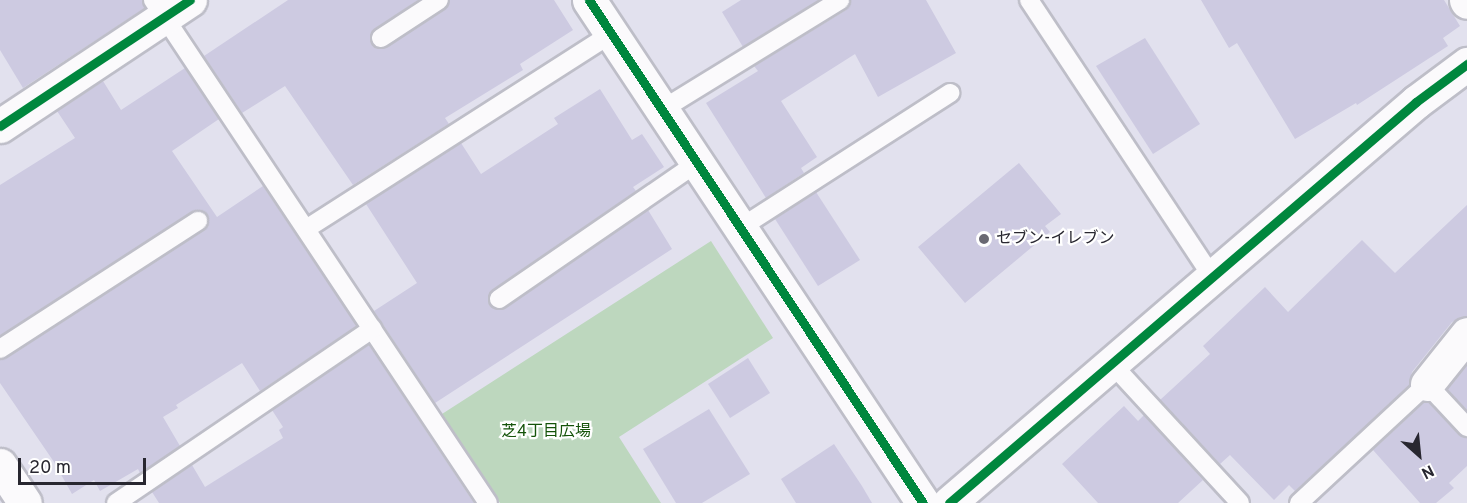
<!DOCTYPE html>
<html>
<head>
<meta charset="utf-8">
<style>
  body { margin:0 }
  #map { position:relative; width:1467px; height:503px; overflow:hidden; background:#e2e1ee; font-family:Overpass,"Noto Sans JP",sans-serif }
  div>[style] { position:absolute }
  .green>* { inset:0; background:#bdd7be }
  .building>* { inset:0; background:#cdcae1 }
  .roads { filter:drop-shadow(2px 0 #bebec8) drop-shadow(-2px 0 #bebec8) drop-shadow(0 2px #bebec8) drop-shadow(0 -2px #bebec8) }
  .service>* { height:18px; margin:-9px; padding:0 9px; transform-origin:9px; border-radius:9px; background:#fbfafc }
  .minor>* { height:33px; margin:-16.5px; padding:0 16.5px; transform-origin:16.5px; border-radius:16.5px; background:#fbfafc }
  .tertiary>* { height:33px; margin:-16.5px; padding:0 16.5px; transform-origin:16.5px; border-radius:16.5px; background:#fbfafc }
  .cycleway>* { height:9px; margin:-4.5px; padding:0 4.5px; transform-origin:4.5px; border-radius:4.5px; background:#00873e }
  .dots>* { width:16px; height:16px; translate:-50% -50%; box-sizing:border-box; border:3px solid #fff; border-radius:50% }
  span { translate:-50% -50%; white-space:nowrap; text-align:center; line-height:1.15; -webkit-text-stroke:4.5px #fff; paint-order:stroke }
  .poi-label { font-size:16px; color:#282730 }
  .left { translate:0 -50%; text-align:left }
  .park-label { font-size:16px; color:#15530a }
  .north { position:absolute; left:1389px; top:425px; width:60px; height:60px; -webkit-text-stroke:4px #fff; paint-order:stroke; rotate:153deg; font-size:16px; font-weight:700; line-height:24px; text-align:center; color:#282730 }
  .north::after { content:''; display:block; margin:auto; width:21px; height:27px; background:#282730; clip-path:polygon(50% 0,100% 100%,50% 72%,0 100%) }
  .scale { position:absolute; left:18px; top:458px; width:128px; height:27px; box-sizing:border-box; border:3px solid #282730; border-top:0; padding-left:8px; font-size:18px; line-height:21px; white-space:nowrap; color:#282730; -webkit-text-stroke:4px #fff; paint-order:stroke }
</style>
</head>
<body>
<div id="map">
  <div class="green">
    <i style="clip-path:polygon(711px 241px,773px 338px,619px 437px,661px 503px,500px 503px,442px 414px)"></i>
  </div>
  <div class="building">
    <i style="clip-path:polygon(0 0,142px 0,145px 8px,23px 88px,0 50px)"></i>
    <i style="clip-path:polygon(288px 0,418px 0,371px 32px,371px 44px,381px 49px,445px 9px,450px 0,554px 0,573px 30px,520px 64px,523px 70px,445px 118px,449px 124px,353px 185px,285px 86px,242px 113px,204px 56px)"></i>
    <i style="clip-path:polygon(741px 0,819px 0,743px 47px,722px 12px)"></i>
    <i style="clip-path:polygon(851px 0,926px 0,956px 53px,878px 97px,855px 54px,781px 101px,817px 157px,801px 168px,804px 173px,766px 198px,706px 103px,758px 71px,754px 66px,846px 10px)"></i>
    <i style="clip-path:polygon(1201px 0,1444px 0,1460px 26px,1443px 38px,1448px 46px,1357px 105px,1356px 103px,1295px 139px,1237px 43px,1229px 48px)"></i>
    <i style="clip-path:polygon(1145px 38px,1200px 124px,1153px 154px,1096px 66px)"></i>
    <i style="clip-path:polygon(185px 68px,219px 119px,172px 151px,217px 217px,263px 186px,357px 326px,260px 391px,242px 363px,176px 405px,178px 408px,163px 417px,180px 446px,140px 473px,138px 469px,100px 491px,94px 480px,72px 494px,54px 462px,0 383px,0 360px,204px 230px,209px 220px,203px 211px,192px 212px,0 336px,0 185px,75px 138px,57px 111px,103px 81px,121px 110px)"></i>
    <i style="clip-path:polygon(600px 89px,632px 140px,642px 134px,664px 167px,633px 187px,636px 191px,493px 290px,489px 295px,489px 305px,495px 309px,505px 308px,648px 210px,672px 249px,435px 403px,374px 311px,417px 283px,366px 204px,461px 143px,481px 174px,558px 124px,554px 118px)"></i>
    <i style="clip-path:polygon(1019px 163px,1061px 214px,1045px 226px,1050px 232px,965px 303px,918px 247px)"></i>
    <i style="clip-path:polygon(816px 192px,860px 260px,818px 286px,775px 219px)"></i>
    <i style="clip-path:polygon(1467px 205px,1467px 316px,1452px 322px,1412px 372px,1409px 386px,1295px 491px,1289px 485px,1274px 500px,1230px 455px,1220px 464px,1160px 400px,1210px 354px,1203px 346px,1265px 287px,1288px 312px,1362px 240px,1395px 273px)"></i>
    <i style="clip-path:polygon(369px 345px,474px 503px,159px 503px,152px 492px,192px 465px,205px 487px,283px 438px,279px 430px,283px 427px,272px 410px)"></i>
    <i style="clip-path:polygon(748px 358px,770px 393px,730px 418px,708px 384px)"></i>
    <i style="clip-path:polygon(1467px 364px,1467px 410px,1447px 389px)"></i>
    <i style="clip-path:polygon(1424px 402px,1429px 402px,1459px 435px,1467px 438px,1467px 466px,1449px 483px,1454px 488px,1436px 503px,1420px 503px,1373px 450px)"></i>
    <i style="clip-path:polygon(1124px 406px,1138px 421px,1144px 415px,1203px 480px,1178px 503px,1098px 503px,1062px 464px)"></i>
    <i style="clip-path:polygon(709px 409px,750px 474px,702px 503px,676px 503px,643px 449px)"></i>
    <i style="clip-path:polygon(834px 444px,862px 486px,872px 503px,796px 503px,781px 479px)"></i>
  </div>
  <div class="roads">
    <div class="service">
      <i style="left:153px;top:0;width:604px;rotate:56.34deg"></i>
      <i style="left:1029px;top:0;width:332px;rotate:56.5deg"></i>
      <i style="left:381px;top:38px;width:69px;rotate:-33.2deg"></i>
      <i style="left:663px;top:109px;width:208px;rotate:-31.6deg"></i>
      <i style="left:740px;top:228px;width:250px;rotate:-32.7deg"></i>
      <i style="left:306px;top:229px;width:363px;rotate:-32.6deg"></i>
      <i style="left:499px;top:299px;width:242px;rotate:-34.5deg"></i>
      <i style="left:0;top:349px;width:236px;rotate:-32.9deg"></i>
      <i style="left:1111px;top:363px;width:190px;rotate:47.3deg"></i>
      <i style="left:116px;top:503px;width:310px;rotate:-34.2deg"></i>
      <i style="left:1299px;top:503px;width:175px;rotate:-42.9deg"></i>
      <i style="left:1427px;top:384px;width:59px;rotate:47.1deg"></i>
    </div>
    <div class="minor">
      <i style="left:1466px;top:0;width:2px;rotate:63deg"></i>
      <i style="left:0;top:126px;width:228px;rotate:-33.6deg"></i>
      <i style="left:1427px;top:384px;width:64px;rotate:-51.3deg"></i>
    </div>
    <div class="tertiary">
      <i style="left:589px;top:0;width:604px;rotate:56.42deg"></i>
      <i style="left:0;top:465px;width:45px;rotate:56.7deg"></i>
      <i style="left:949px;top:503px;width:616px;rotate:-40.65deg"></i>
      <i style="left:1416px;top:102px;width:64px;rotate:-36.7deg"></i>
    </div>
  </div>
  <div class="cycleway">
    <i style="left:589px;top:0;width:604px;rotate:56.42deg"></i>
    <i style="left:0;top:126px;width:228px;rotate:-33.6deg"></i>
    <i style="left:949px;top:503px;width:616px;rotate:-40.65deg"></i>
    <i style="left:1416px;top:102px;width:64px;rotate:-36.7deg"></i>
  </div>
  <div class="dots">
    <i style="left:984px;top:239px;background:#696872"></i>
  </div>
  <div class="poi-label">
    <span class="left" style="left:996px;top:239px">セブン-イレブン</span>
  </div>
  <div class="park-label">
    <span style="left:546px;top:432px">芝4丁目広場</span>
  </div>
  <div class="north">N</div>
  <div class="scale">20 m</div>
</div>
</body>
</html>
